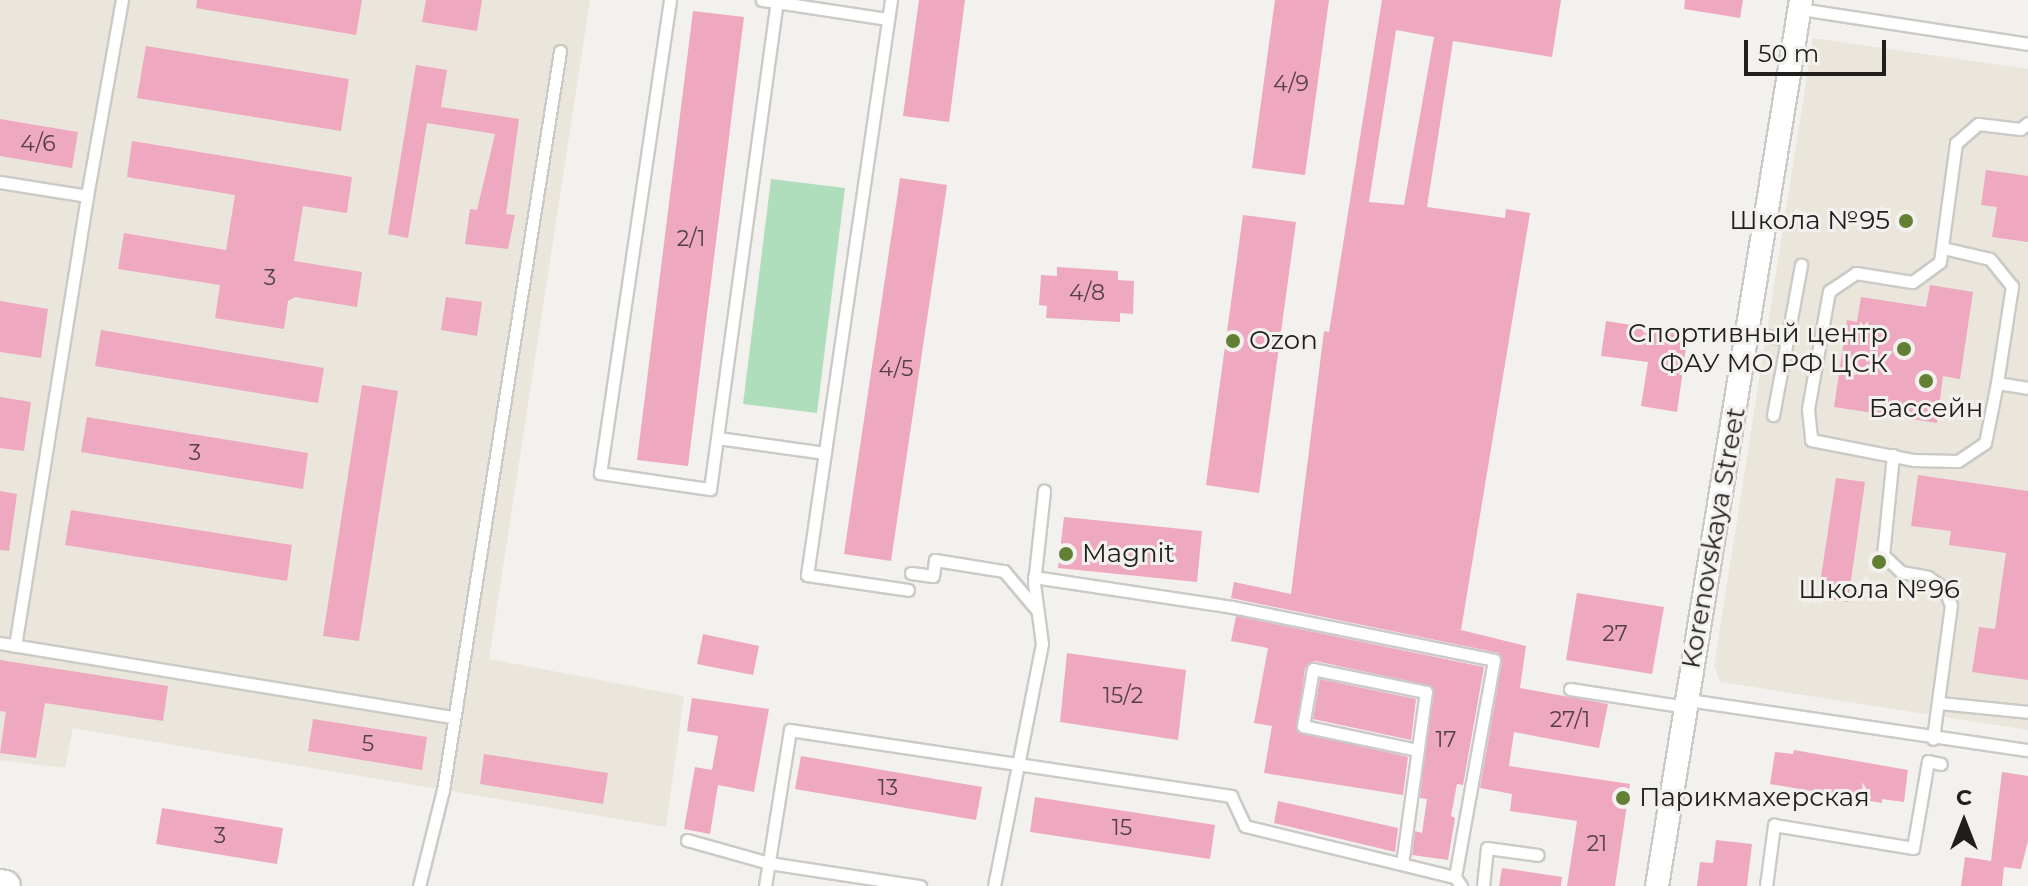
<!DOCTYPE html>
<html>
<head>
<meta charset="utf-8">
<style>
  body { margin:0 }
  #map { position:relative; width:2028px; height:886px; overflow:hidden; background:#f3f1ee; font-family:Montserrat,sans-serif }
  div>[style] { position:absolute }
  .built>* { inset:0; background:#ebe6db }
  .green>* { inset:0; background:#b0ddbc }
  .building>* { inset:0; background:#eea8c0 }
  .roads { filter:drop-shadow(2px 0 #cbcac6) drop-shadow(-2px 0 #cbcac6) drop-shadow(0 2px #cbcac6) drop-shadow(0 -2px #cbcac6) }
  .lane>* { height:11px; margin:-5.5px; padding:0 5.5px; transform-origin:5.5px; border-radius:5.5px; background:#fff }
  .street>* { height:22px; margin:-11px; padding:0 11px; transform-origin:11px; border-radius:11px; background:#fff }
  .secondary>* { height:30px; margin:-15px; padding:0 15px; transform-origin:15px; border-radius:15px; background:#fff }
  .dots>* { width:22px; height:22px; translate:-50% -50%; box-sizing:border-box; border:4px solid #f3f1ee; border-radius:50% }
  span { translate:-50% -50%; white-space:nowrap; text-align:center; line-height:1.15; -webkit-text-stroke:6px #f3f1ee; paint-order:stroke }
  .number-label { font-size:22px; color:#544146 }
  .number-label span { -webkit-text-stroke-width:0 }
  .poi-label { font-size:26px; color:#201f1e }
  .right { translate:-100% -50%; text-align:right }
  .left { translate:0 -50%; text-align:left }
  .street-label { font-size:26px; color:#201f1e }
  .north { position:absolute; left:1924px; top:782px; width:80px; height:80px; -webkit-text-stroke:6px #f3f1ee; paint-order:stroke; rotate:0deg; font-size:22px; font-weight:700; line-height:32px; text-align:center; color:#201f1e }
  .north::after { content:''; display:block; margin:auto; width:28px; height:36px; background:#201f1e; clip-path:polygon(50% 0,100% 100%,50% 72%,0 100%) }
  .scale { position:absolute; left:1744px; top:40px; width:142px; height:36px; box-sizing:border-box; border:4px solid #201f1e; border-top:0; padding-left:10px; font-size:24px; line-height:28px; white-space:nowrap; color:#201f1e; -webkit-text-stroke:6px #f3f1ee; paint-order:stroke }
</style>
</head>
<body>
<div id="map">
  <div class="built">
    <i style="clip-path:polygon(0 0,590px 0,489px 659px,684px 696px,666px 827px,73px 728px,65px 768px,0 760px)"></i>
    <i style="clip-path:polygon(1813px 38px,2028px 69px,2028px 730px,1720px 682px,1714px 666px)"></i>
  </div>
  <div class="green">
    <i style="clip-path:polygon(771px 179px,845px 188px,817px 413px,743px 404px)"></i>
  </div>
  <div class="building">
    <i style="clip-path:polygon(197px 0,362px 0,356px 35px,196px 8px)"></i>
    <i style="clip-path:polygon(426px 0,482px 0,477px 31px,422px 22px)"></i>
    <i style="clip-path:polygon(919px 0,965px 0,949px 122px,903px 116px)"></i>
    <i style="clip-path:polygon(1275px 0,1329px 0,1305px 175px,1252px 168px)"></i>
    <i style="clip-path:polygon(evenodd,1382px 0,1561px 0,1552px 57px,1453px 41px,1427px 207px,1505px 218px,1506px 209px,1530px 213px,1461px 630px,1526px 646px,1520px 688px,1608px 704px,1599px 748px,1514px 732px,1509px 766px,1630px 784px,1615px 886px,1567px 886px,1577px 821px,1510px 811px,1512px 794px,1480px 788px,1502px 662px,1499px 653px,1231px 598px,1234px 582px,1291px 594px,1324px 331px,1329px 332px,1382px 0,1396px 30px,1434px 37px,1404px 205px,1369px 202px,1396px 30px)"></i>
    <i style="clip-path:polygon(1685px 0,1743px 0,1740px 18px,1684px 9px)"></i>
    <i style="clip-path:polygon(693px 11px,744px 17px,688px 466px,637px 460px)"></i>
    <i style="clip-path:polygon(146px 46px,349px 79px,341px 131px,137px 98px)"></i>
    <i style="clip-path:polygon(416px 65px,447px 70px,441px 107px,519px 119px,506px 214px,515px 215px,508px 249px,465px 244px,470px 209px,477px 210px,495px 134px,427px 123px,408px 238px,388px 234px)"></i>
    <i style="clip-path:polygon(0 119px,78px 132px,72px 168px,0 156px)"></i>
    <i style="clip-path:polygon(132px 141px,352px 177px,347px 213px,303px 206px,294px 261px,362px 272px,357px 307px,295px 297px,288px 301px,284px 329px,215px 318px,220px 285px,118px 269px,124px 233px,226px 250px,235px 195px,127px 177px)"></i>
    <i style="clip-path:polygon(1986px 170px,2028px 176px,2028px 242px,1992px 237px,1997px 207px,1981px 205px)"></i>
    <i style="clip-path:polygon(900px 178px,947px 185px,891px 561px,844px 554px)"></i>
    <i style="clip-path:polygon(1243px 215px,1296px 222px,1259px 493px,1206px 485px)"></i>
    <i style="clip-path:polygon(1057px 267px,1118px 271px,1118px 280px,1134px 281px,1133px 314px,1120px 313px,1120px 322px,1046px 318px,1047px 306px,1039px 305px,1041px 275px,1057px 276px)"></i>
    <i style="clip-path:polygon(1930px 285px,1973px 292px,1960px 379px,1943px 376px,1937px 423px,1834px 407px,1847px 320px,1857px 322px,1861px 297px,1926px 307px)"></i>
    <i style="clip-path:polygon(446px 297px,482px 302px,477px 336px,441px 330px)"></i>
    <i style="clip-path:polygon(0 301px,48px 309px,41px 358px,0 352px)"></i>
    <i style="clip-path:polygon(1606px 321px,1688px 334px,1677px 412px,1641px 406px,1648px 362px,1601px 356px)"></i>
    <i style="clip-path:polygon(101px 330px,324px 368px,318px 403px,95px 366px)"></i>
    <i style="clip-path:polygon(362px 385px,398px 391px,359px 641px,323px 636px)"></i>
    <i style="clip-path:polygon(0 397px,31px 402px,24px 451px,0 448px)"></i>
    <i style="clip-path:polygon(87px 417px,308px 453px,303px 489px,81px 452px)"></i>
    <i style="clip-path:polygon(1918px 475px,2028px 491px,2028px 680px,1972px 672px,1979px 627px,1995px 629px,2006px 553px,1949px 545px,1951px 531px,1911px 526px)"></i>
    <i style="clip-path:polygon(1836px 478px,1865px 482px,1848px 602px,1818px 597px)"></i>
    <i style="clip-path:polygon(0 491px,17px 494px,9px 551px,0 550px)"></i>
    <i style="clip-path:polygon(71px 510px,292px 545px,287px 581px,65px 545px)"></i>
    <i style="clip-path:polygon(1064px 517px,1202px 531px,1197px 582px,1058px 568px)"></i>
    <i style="clip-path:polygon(1577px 593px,1664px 607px,1652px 674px,1566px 660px)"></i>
    <i style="clip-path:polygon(1236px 616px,1484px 667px,1463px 785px,1457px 784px,1451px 816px,1455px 818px,1448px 860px,1412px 855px,1415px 831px,1422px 833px,1427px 799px,1420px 798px,1432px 686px,1315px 661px,1305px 668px,1297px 732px,1408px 757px,1403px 795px,1264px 773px,1272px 726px,1254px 723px,1268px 648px,1231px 641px)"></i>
    <i style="clip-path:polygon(703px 634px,759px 646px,753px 675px,697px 664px)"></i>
    <i style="clip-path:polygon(1067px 653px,1186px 670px,1178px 740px,1060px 722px)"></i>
    <i style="clip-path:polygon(0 660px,168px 686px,163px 721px,45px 703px,36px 758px,0 753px,6px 712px,0 711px)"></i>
    <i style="clip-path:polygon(1320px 679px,1416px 699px,1411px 740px,1313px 719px)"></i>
    <i style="clip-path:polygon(692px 698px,769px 709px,754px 792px,718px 785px,710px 834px,684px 829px,695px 767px,712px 770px,718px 736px,687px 731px)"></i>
    <i style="clip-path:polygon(313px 719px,427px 737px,422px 770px,308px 751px)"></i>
    <i style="clip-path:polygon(1794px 750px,1908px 770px,1904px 802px,1882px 799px,1882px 803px,1770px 784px,1775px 752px,1793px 754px)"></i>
    <i style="clip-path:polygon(484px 754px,608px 773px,603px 804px,480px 784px)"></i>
    <i style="clip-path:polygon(801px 756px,982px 787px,976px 820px,795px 789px)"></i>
    <i style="clip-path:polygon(2002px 772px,2028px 776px,2028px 841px,2021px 869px,2004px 867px,2002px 886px,1961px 886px,1965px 857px,1991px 861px)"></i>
    <i style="clip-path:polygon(1035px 797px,1215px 825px,1210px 859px,1030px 832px)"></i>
    <i style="clip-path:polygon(1278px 801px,1398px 828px,1395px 852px,1274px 823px)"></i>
    <i style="clip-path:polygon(162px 808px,283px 828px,277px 864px,156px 844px)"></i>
    <i style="clip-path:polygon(1716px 840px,1752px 844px,1747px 886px,1697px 886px,1700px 862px,1713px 863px)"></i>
    <i style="clip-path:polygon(1502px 868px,1562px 877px,1561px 886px,1499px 886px)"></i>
  </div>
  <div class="roads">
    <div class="lane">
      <i style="left:670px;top:0;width:478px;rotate:98.4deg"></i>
      <i style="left:600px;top:473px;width:111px;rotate:8.3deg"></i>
      <i style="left:710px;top:489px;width:492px;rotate:-82.2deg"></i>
      <i style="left:762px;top:0;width:127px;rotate:8.6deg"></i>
      <i style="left:891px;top:0;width:581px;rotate:98.31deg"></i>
      <i style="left:807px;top:575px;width:102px;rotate:8.4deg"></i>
      <i style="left:1800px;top:9px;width:231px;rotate:8.7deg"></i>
      <i style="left:2028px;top:123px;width:10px;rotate:143deg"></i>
      <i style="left:2020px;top:129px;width:42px;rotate:-173.2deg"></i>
      <i style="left:1978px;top:124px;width:29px;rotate:139deg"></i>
      <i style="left:1956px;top:143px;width:120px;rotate:97.7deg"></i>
      <i style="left:1940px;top:262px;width:34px;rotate:144deg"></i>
      <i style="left:1912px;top:282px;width:57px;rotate:-170.9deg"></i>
      <i style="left:1856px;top:273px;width:32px;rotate:146deg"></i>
      <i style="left:1829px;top:291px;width:120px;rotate:100.1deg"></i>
      <i style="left:1808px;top:409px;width:31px;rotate:84deg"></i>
      <i style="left:1811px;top:440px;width:105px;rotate:11deg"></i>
      <i style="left:1914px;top:460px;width:44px;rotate:1.3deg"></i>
      <i style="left:1958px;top:461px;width:32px;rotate:-34deg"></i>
      <i style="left:1985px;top:443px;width:61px;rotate:-78.7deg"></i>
      <i style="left:1997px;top:383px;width:31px;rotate:9deg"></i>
      <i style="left:0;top:182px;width:88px;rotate:9.1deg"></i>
      <i style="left:87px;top:196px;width:199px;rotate:-79.9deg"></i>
      <i style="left:1943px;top:248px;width:48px;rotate:13.2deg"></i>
      <i style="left:1990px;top:259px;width:35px;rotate:51deg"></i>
      <i style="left:2012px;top:286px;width:98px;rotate:98.8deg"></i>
      <i style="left:1749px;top:333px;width:38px;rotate:9deg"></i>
      <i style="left:1773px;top:415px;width:153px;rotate:-79.4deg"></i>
      <i style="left:718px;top:438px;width:108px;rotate:8deg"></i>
      <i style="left:1893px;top:455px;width:100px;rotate:95.7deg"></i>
      <i style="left:1883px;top:555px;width:25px;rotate:43deg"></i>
      <i style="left:1901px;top:572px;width:27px;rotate:10deg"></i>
      <i style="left:1928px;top:577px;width:19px;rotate:35deg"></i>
      <i style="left:1944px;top:588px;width:18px;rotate:68deg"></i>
      <i style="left:1951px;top:605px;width:135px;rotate:97.7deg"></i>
      <i style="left:911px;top:573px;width:22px;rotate:8deg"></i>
      <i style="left:933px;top:576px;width:16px;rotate:-83deg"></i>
      <i style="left:935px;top:560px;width:70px;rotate:9.1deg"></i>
      <i style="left:1004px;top:571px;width:51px;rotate:49.8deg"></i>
      <i style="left:1034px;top:577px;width:200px;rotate:8.6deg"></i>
      <i style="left:1232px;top:607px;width:267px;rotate:11.4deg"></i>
      <i style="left:1494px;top:660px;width:220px;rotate:100.2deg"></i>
      <i style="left:0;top:643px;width:460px;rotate:9.3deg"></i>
      <i style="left:15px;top:646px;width:456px;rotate:-80.9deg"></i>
      <i style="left:1570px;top:689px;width:117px;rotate:8.8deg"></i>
      <i style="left:1688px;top:700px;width:344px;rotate:8.4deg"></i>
      <i style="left:1940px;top:703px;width:88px;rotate:5.8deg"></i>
      <i style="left:687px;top:840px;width:85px;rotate:15.7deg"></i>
      <i style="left:769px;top:863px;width:153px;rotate:8.7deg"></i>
      <i style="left:1402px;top:864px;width:174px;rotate:-82.1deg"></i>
      <i style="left:1426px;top:692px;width:115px;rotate:-168.5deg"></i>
      <i style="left:1313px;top:669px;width:58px;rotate:100deg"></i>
      <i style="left:1303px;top:726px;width:116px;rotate:11.9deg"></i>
      <i style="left:419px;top:886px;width:99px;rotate:-76deg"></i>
      <i style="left:443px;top:790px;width:748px;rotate:-81deg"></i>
      <i style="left:765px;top:886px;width:158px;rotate:-80.9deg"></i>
      <i style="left:790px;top:730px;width:446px;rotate:8.5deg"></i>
      <i style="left:1231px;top:796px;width:33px;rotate:65deg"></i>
      <i style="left:1245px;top:826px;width:216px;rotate:13.7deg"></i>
      <i style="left:1455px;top:877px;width:11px;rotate:56deg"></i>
      <i style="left:994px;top:886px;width:247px;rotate:-78.8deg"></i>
      <i style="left:1042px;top:644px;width:62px;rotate:-97.5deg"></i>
      <i style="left:1034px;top:583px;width:93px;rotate:-83.8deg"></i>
      <i style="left:1483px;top:886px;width:38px;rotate:-84deg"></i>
      <i style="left:1487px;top:848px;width:51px;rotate:7.8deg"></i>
      <i style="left:1766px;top:886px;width:62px;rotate:-82.5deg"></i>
      <i style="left:1774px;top:825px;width:141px;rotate:9.4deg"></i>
      <i style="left:1913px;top:848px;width:88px;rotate:-80.2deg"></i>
      <i style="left:1928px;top:761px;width:13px;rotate:13deg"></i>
    </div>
    <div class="street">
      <i style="left:1657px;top:886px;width:898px;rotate:-80.77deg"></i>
    </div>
    <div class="secondary">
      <i style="left:0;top:885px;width:5px;rotate:11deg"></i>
    </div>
  </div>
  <div class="dots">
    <i style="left:1906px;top:221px;background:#637f33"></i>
    <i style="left:1233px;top:341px;background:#637f33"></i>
    <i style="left:1904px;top:349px;background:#637f33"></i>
    <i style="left:1926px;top:381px;background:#637f33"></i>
    <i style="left:1066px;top:554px;background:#637f33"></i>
    <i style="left:1879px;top:562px;background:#637f33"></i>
    <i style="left:1623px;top:798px;background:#637f33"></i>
  </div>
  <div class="number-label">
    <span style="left:1291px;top:84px">4/9</span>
    <span style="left:38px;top:144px">4/6</span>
    <span style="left:691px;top:239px">2/1</span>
    <span style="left:270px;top:278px">3</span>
    <span style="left:1087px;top:293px">4/8</span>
    <span style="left:896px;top:369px">4/5</span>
    <span style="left:195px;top:453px">3</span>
    <span style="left:1615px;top:634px">27</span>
    <span style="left:1123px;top:696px">15/2</span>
    <span style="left:1570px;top:720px">27/1</span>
    <span style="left:1446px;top:740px">17</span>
    <span style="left:368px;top:744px">5</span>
    <span style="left:888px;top:788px">13</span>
    <span style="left:1122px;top:828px">15</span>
    <span style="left:220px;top:836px">3</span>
    <span style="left:1597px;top:844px">21</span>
  </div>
  <div class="poi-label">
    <span class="right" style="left:1890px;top:221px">Школа №95</span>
    <span class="right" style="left:1888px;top:349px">Спортивный центр<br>ФАУ МО РФ ЦСК</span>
    <span class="left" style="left:1249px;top:341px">Ozon</span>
    <span style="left:1926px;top:409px">Бассейн</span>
    <span class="left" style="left:1082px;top:554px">Magnit</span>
    <span style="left:1879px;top:590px">Школа №96</span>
    <span class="left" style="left:1639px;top:798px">Парикмахерская</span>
  </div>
  <div class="street-label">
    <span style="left:1714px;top:538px;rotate:-80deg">Korenovskaya Street</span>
  </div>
  <div class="north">С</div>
  <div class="scale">50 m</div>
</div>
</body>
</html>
